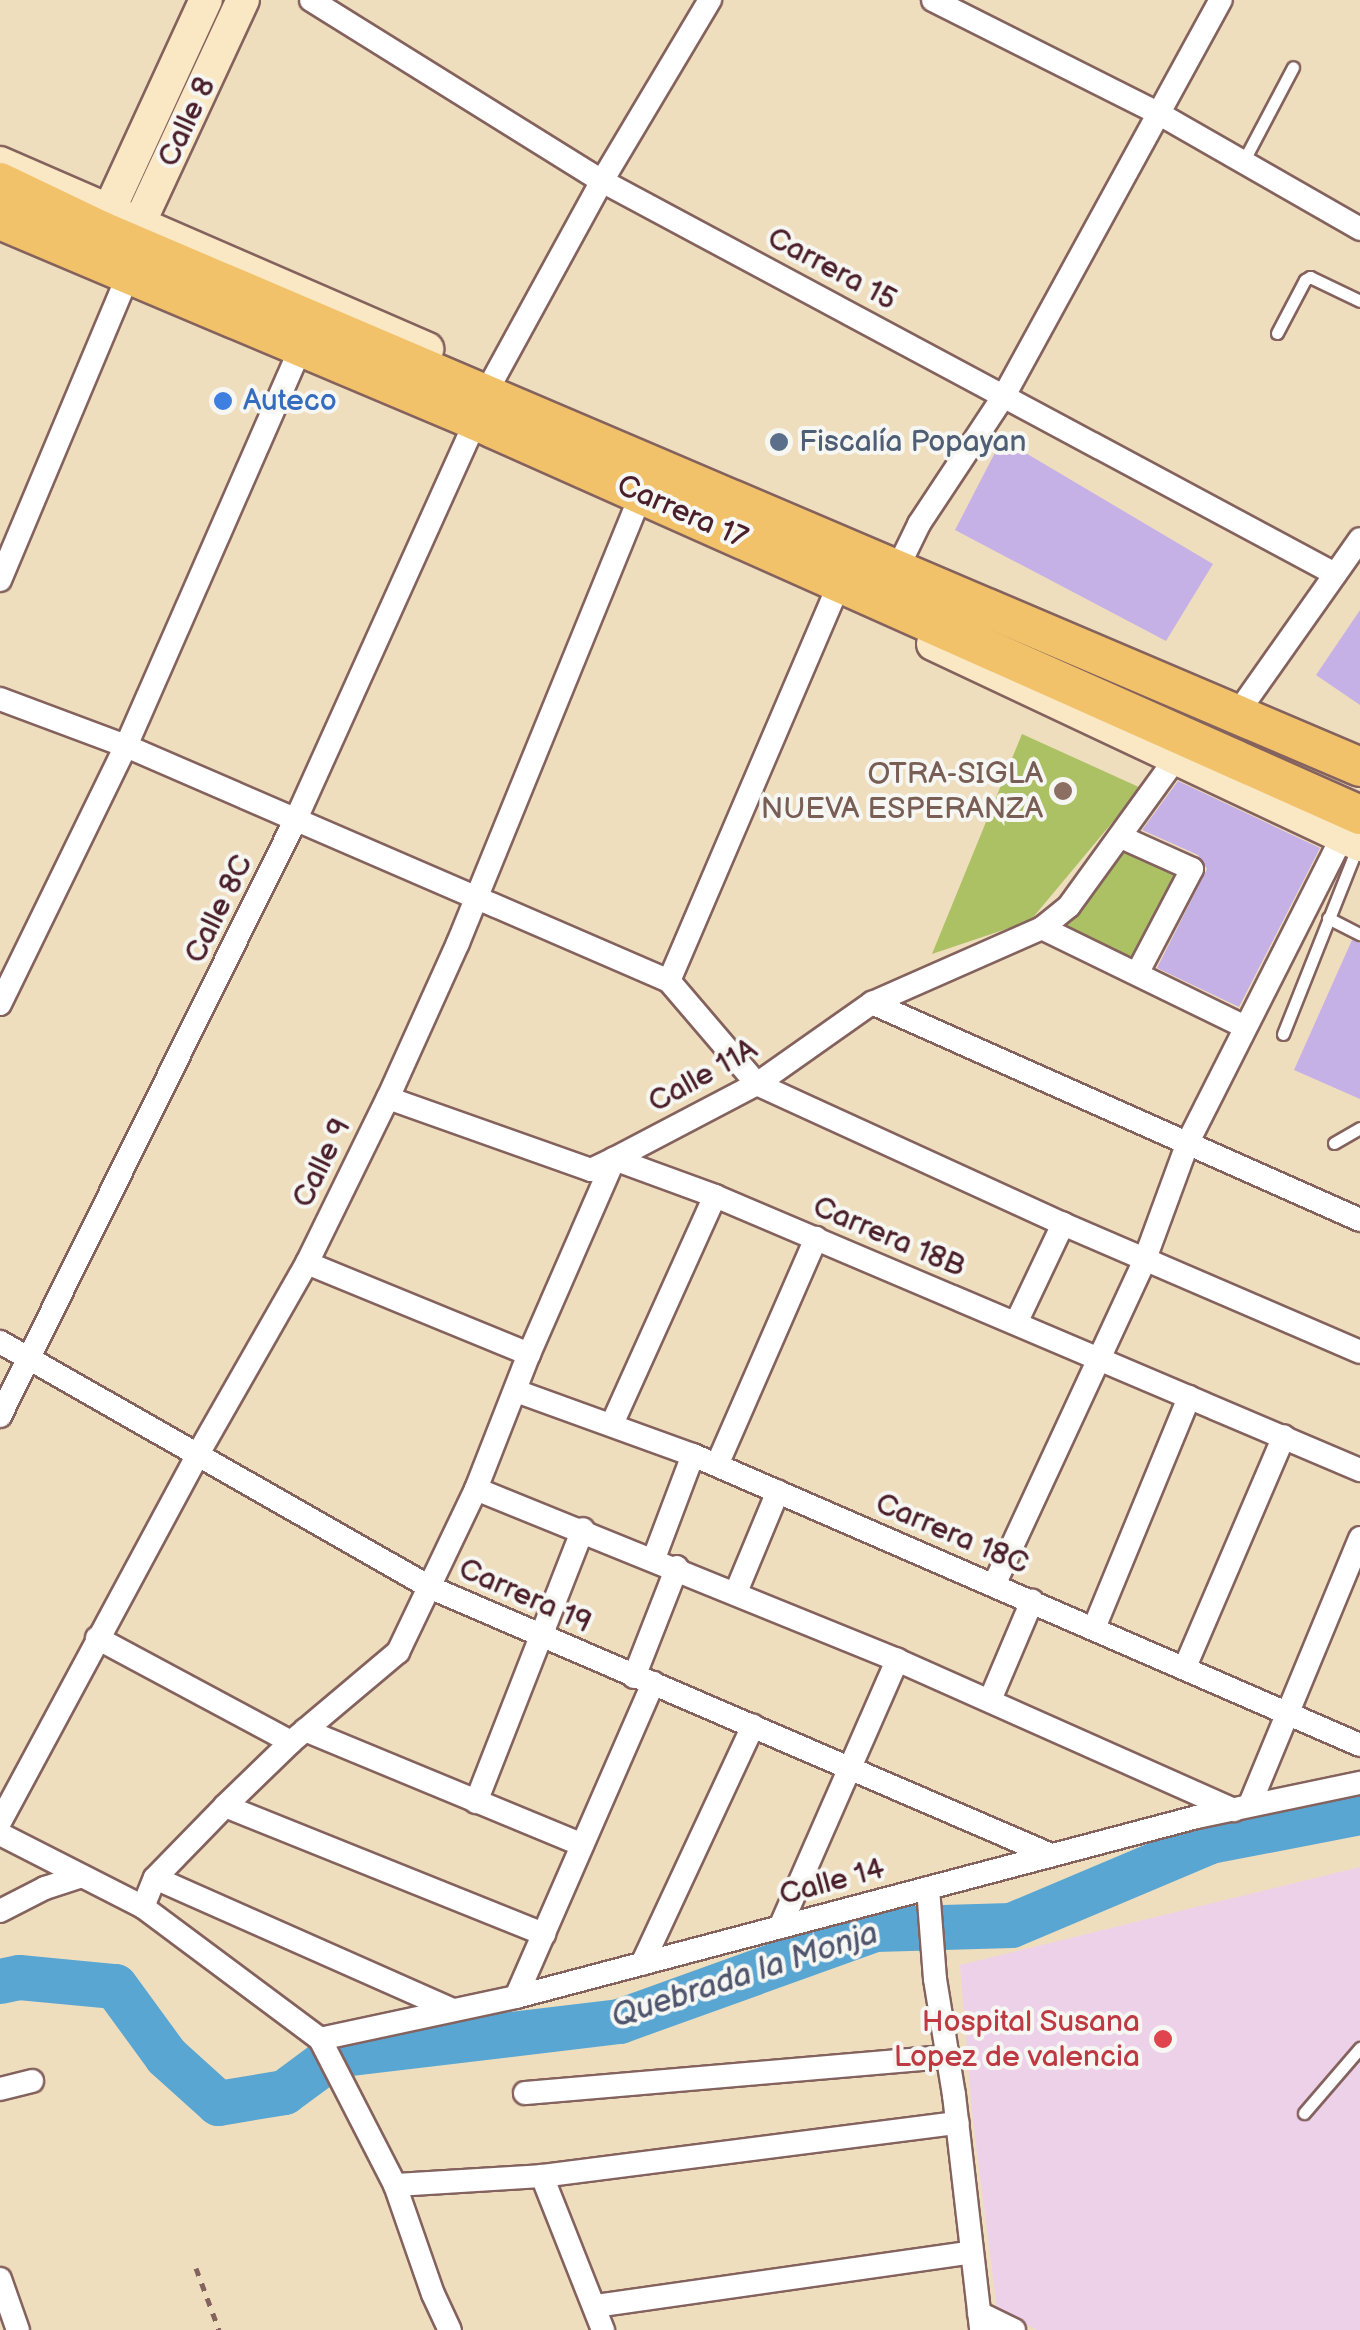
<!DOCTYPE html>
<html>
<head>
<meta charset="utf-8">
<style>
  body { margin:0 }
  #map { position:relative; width:1360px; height:2330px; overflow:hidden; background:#efdebd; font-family:"Balsamiq Sans",sans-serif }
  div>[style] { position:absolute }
  .built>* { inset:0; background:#edd1e9 }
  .green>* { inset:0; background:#acc064 }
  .river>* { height:45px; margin:-22.5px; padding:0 22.5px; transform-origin:22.5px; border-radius:22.5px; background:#5aa6d3 }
  .building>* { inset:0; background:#c6b1e6 }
  .path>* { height:5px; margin-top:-2.5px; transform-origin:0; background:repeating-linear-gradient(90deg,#84625e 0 8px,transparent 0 16px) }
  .roads { filter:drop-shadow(2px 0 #84625e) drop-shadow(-2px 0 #84625e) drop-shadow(0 2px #84625e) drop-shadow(0 -2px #84625e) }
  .lane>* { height:11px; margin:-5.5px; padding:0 5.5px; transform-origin:5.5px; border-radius:5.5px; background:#fff }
  .street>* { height:22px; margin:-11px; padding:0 11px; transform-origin:11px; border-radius:11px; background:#fff }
  .secondary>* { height:32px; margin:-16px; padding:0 16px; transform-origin:16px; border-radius:16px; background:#fae7c3 }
  .primary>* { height:38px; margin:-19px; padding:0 19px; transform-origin:19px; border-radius:19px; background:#f2c26a }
  .dots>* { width:28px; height:28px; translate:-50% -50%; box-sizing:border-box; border:5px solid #f6f6f2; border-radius:50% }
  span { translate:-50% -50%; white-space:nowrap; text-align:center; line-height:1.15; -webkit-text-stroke:8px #f6f6f2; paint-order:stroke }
  .street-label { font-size:30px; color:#4a1f2b }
  .shop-label { font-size:30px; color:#366cbe }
  .left { translate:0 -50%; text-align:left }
  .service-label { font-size:30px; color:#4e5e75 }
  .education-label { font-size:30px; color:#785e54 }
  .right { translate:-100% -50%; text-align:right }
  .health-label { font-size:30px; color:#be3a42 }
  .water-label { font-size:32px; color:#50556e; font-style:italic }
</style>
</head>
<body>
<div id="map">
  <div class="built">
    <i style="clip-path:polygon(1360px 1867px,1360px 2330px,1037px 2330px,997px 2310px,972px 2113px,960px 1965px)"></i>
  </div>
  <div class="green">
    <i style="clip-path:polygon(1022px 734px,1141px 788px,1030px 921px,932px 954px)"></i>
    <i style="clip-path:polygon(1126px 850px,1179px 873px,1134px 959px,1064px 926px)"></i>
  </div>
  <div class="river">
    <i style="left:0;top:1981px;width:19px;rotate:-12deg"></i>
    <i style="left:19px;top:1977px;width:96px;rotate:5.4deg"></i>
    <i style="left:115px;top:1986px;width:87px;rotate:53.9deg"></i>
    <i style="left:166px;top:2056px;width:70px;rotate:42.1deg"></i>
    <i style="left:218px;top:2103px;width:67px;rotate:-9.5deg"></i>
    <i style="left:284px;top:2092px;width:62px;rotate:-36.5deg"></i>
    <i style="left:334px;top:2055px;width:287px;rotate:-6.8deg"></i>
    <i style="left:619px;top:2021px;width:272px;rotate:-19.8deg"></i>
    <i style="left:875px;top:1929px;width:136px;rotate:-1.7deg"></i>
    <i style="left:1011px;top:1925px;width:216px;rotate:-22.9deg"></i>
    <i style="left:1210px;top:1841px;width:153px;rotate:-10.9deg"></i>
  </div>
  <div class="building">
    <i style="clip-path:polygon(1002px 439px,1213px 564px,1166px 641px,955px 530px)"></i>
    <i style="clip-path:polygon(1360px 610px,1360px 705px,1316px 675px)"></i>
    <i style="clip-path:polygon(1178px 781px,1320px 848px,1239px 1007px,1157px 968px,1207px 869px,1198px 855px,1142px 830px)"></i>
    <i style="clip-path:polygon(1352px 940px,1360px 943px,1360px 1099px,1294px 1070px)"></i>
  </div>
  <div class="path">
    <i style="left:196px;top:2268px;width:66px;rotate:69.6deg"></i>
  </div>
  <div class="roads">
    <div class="lane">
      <i style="left:1243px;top:162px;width:107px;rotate:-62.2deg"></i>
      <i style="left:1277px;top:333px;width:60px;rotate:-62.2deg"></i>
      <i style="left:1305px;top:280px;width:6px;rotate:-31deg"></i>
      <i style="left:1310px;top:277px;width:55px;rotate:25.6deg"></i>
      <i style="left:1328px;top:918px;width:36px;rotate:27deg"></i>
      <i style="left:1283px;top:1034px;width:200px;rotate:-68.3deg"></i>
      <i style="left:1334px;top:1143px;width:30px;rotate:-30deg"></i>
      <i style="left:1304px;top:2113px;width:86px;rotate:-49.3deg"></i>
    </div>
    <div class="street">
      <i style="left:311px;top:0;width:343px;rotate:31.9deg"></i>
      <i style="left:602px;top:181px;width:832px;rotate:28.2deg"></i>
      <i style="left:933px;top:0;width:250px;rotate:26.7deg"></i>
      <i style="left:1156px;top:112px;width:235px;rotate:29.8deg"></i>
      <i style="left:494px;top:378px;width:225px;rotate:-61.3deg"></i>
      <i style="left:602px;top:181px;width:211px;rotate:-59.2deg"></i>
      <i style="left:903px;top:557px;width:37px;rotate:-64deg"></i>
      <i style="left:919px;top:524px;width:156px;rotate:-56.5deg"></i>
      <i style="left:1005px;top:394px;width:449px;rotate:-61.3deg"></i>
      <i style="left:0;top:580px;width:320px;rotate:-67.2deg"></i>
      <i style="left:0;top:699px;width:134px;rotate:20.5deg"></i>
      <i style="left:126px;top:746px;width:592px;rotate:23.4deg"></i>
      <i style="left:669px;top:981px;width:135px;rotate:49.5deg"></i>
      <i style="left:757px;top:1084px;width:337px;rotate:24.6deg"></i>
      <i style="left:1063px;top:1224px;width:323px;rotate:23.3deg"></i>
      <i style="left:1236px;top:715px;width:215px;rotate:-54.8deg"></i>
      <i style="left:1121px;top:837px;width:78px;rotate:24.3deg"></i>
      <i style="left:1192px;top:869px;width:116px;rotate:117.7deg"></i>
      <i style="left:1042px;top:928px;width:224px;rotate:26deg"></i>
      <i style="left:669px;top:981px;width:419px;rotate:-66.8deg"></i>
      <i style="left:872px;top:1003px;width:534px;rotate:23.97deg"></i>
      <i style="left:0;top:1004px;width:287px;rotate:-64deg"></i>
      <i style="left:126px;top:746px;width:424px;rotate:-66.3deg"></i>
      <i style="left:388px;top:1098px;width:215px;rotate:19.5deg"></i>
      <i style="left:591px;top:1170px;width:25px;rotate:-26deg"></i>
      <i style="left:614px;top:1159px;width:108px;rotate:20.1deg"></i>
      <i style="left:715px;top:1196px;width:701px;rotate:23.02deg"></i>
      <i style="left:307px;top:1263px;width:240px;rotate:22.3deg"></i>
      <i style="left:1016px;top:1323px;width:110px;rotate:-64.6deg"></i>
      <i style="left:0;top:1342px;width:492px;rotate:29.7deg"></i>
      <i style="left:427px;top:1586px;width:680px;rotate:23.32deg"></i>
      <i style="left:516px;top:1391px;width:188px;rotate:19.9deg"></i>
      <i style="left:693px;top:1455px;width:727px;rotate:23.5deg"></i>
      <i style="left:0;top:1416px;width:666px;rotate:-63.63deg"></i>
      <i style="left:296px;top:819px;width:437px;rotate:-65.7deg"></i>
      <i style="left:612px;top:1424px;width:250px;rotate:-65.7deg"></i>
      <i style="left:717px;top:1465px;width:248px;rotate:-66.4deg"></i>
      <i style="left:476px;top:1489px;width:454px;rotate:22.1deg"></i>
      <i style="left:897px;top:1660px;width:369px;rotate:24deg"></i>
      <i style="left:654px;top:1558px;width:110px;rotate:-69.3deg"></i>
      <i style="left:994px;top:1585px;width:359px;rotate:-65.1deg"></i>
      <i style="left:1145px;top:1259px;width:125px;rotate:-69.8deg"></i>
      <i style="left:1188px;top:1142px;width:342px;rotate:-63.2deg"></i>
      <i style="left:736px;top:1592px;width:109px;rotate:-67.4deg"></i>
      <i style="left:1094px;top:1628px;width:250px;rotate:-67.6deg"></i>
      <i style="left:97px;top:1638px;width:220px;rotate:28.2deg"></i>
      <i style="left:1185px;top:1667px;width:251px;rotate:-66.8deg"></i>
      <i style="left:634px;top:1677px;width:118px;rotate:-68.6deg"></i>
      <i style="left:990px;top:1700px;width:108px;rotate:-67deg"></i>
      <i style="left:305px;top:1730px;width:300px;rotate:22.5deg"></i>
      <i style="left:476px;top:1802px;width:293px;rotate:-68.6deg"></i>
      <i style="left:1250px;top:1804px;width:288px;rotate:-67.5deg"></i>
      <i style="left:225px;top:1806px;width:344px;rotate:21.9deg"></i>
      <i style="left:0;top:1822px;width:418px;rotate:-61.7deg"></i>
      <i style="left:198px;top:1454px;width:220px;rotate:-60.3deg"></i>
      <i style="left:307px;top:1263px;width:184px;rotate:-63.9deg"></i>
      <i style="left:388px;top:1098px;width:170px;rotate:-65.7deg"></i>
      <i style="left:458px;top:943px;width:476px;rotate:-67.8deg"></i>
      <i style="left:0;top:1834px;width:161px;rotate:27deg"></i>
      <i style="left:143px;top:1907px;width:221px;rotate:36.7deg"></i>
      <i style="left:320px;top:2039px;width:164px;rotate:62.8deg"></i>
      <i style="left:395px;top:2185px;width:115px;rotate:70.8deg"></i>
      <i style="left:433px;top:2294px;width:40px;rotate:65deg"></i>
      <i style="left:155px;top:1878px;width:324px;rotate:23.9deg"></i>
      <i style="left:928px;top:1888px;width:91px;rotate:85.6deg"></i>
      <i style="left:935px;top:1979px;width:118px;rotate:80.7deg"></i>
      <i style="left:954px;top:2095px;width:237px;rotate:83.4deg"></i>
      <i style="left:143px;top:1907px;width:31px;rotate:-68deg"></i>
      <i style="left:155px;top:1878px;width:100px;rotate:-45.8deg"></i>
      <i style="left:225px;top:1806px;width:92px;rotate:-44.1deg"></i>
      <i style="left:291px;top:1742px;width:140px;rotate:-40.1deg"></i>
      <i style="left:398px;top:1652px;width:181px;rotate:-64.4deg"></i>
      <i style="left:476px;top:1489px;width:145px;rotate:-68.6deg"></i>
      <i style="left:529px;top:1354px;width:213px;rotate:-66.4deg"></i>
      <i style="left:614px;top:1159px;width:161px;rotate:-27.7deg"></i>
      <i style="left:757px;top:1084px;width:141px;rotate:-35.2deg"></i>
      <i style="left:872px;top:1003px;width:186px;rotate:-23.8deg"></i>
      <i style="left:1042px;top:928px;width:35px;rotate:-39deg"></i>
      <i style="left:1069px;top:906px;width:179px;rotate:-54.1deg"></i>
      <i style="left:0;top:1911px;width:51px;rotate:-27.1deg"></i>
      <i style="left:45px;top:1888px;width:38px;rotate:-18deg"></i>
      <i style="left:780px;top:1927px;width:292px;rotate:-66.3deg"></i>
      <i style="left:642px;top:1964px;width:263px;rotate:-65deg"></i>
      <i style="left:516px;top:1997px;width:343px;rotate:-66.4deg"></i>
      <i style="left:320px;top:2039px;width:200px;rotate:-12.1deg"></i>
      <i style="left:516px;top:1997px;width:704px;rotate:-14.81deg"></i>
      <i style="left:1197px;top:1817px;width:167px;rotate:-11.8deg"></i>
      <i style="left:0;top:2089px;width:33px;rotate:-14deg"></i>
      <i style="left:525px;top:2093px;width:425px;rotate:-4.9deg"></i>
      <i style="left:542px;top:2176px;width:166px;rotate:68.4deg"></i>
      <i style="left:395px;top:2185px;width:147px;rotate:-3.5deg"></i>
      <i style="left:542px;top:2176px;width:419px;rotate:-7.3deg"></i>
      <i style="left:0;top:2279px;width:54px;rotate:70.6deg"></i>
      <i style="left:595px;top:2306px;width:378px;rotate:-8.1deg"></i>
      <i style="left:979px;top:2313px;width:39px;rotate:26deg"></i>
    </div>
    <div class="secondary">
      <i style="left:0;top:163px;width:466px;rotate:23.5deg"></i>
      <i style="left:100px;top:230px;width:253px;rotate:-65.3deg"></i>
      <i style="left:130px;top:243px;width:268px;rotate:-65.1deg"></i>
      <i style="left:933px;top:644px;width:472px;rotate:25.2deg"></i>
    </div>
    <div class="primary">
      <i style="left:0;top:182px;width:111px;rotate:25.6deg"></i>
      <i style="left:100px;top:230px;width:1370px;rotate:23.08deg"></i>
      <i style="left:0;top:220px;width:517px;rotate:22.89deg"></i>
      <i style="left:476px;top:421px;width:968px;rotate:24.02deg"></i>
    </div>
  </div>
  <div class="dots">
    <i style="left:223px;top:401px;background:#3f7fe0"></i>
    <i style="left:779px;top:442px;background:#5c6f8a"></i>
    <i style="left:1063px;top:791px;background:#8d6e63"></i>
    <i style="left:1163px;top:2039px;background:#e0444e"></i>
  </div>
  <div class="street-label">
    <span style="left:187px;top:122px;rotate:-65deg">Calle 8</span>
    <span style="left:832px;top:269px;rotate:28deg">Carrera 15</span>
    <span style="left:682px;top:512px;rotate:24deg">Carrera 17</span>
    <span style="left:219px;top:909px;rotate:-64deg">Calle 8C</span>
    <span style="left:703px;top:1076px;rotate:-29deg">Calle 11A</span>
    <span style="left:322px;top:1163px;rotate:-64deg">Calle 9</span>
    <span style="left:889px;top:1237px;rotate:23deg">Carrera 18B</span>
    <span style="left:952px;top:1534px;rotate:23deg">Carrera 18C</span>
    <span style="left:525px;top:1596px;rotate:24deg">Carrera 19</span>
    <span style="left:832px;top:1882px;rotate:-15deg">Calle 14</span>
  </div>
  <div class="shop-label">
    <span class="left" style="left:243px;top:401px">Auteco</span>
  </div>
  <div class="service-label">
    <span class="left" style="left:799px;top:442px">Fiscalía Popayan</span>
  </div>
  <div class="education-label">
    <span class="right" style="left:1043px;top:791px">OTRA-SIGLA<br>NUEVA ESPERANZA</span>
  </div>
  <div class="health-label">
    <span class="right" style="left:1140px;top:2039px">Hospital Susana<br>Lopez de valencia</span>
  </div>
  <div class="water-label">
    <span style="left:745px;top:1976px;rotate:-18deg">Quebrada la Monja</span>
  </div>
</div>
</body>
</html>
